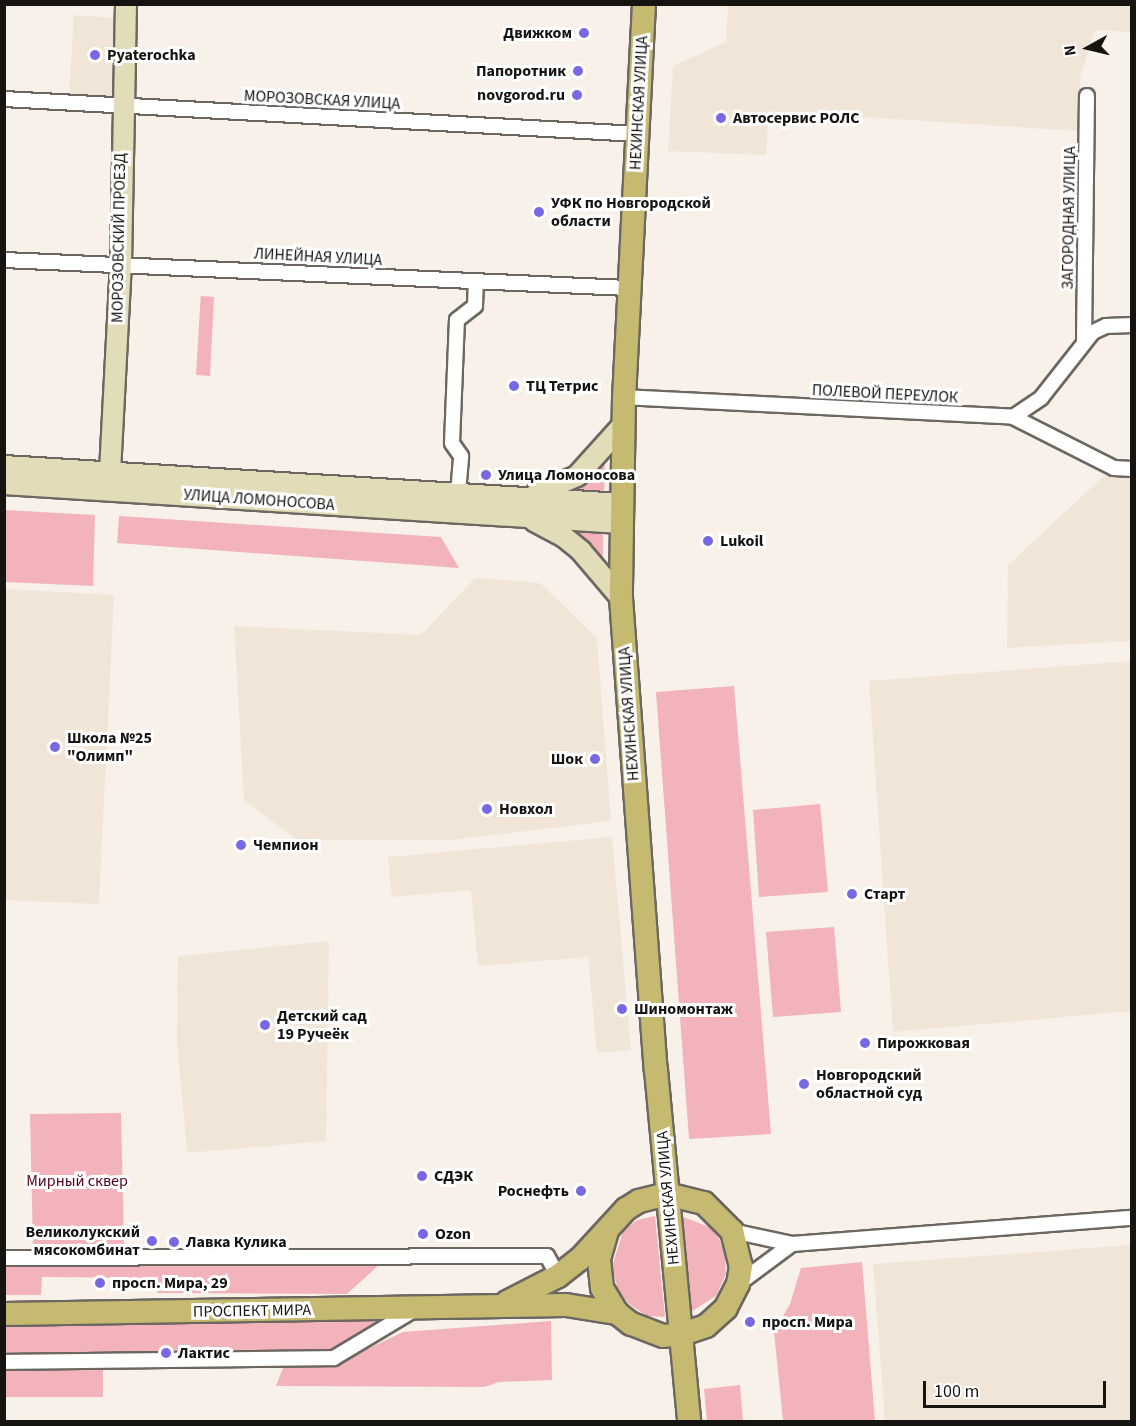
<!DOCTYPE html>
<html>
<head>
<meta charset="utf-8">
<style>
  body { margin:0 }
  #map { position:relative; width:1136px; height:1426px; overflow:hidden; background:#f8f1ea; font-family:"Source Sans 3",sans-serif }
  div>[style] { position:absolute }
  .built>* { inset:0; background:#f1e5d8 }
  .green>* { inset:0; background:#f2b4ba }
  .roads { filter:drop-shadow(2px 0 #6c6761) drop-shadow(-2px 0 #6c6761) drop-shadow(0 2px #6c6761) drop-shadow(0 -2px #6c6761) }
  .street>* { height:14px; margin:-7px; padding:0 7px; transform-origin:7px; border-radius:7px; background:#fff }
  .secondary>* { height:20px; margin:-10px; padding:0 10px; transform-origin:10px; border-radius:10px; background:#e2dcb8 }
  .primary>* { height:22px; margin:-11px; padding:0 11px; transform-origin:11px; border-radius:11px; background:#c6ba71 }
  .dots>* { width:16px; height:16px; translate:-50% -50%; box-sizing:border-box; border:3px solid #fff; border-radius:50% }
  span { translate:-50% -50%; white-space:nowrap; text-align:center; line-height:1.15; -webkit-text-stroke:6px #fff; paint-order:stroke }
  .poi-label { font-size:16px; color:#161411; font-weight:700 }
  .right { translate:-100% -50%; text-align:right }
  .left { translate:0 -50%; text-align:left }
  .street-label { font-size:16px; color:#161411 }
  .park-label { font-size:16px; color:#53031b }
  .frame { position:absolute; inset:0; border:6px solid #161411; pointer-events:none }
  .north { position:absolute; left:1058px; top:18px; width:60px; height:60px; -webkit-text-stroke:4px #fff; paint-order:stroke; rotate:262deg; font-size:16px; font-weight:700; line-height:24px; text-align:center; color:#161411 }
  .north::after { content:''; display:block; margin:auto; width:21px; height:27px; background:#161411; clip-path:polygon(50% 0,100% 100%,50% 72%,0 100%) }
  .scale { position:absolute; left:923px; top:1381px; width:183px; height:27px; box-sizing:border-box; border:3px solid #161411; border-top:0; padding-left:8px; font-size:18px; line-height:21px; white-space:nowrap; color:#161411; -webkit-text-stroke:4px #fff; paint-order:stroke }
</style>
</head>
<body>
<div id="map">
  <div class="built">
    <i style="clip-path:polygon(728px 5px,1131px 5px,1131px 32px,1095px 30px,1080px 77px,1080px 131px,769px 111px,766px 155px,668px 151px,673px 66px,726px 42px)"></i>
    <i style="clip-path:polygon(74px 15px,119px 18px,116px 99px,69px 96px)"></i>
    <i style="clip-path:polygon(1106px 474px,1131px 476px,1131px 641px,1007px 648px,1008px 565px)"></i>
    <i style="clip-path:polygon(475px 578px,540px 583px,597px 638px,611px 821px,451px 840px,297px 840px,244px 801px,234px 626px,421px 635px)"></i>
    <i style="clip-path:polygon(5px 589px,114px 595px,99px 904px,5px 900px)"></i>
    <i style="clip-path:polygon(1131px 661px,1131px 1011px,893px 1032px,869px 681px)"></i>
    <i style="clip-path:polygon(612px 837px,631px 1050px,597px 1053px,588px 957px,478px 966px,471px 890px,392px 897px,388px 857px)"></i>
    <i style="clip-path:polygon(329px 941px,326px 1141px,187px 1153px,177px 1040px,178px 956px)"></i>
    <i style="clip-path:polygon(1131px 1245px,1131px 1421px,885px 1421px,873px 1264px)"></i>
  </div>
  <div class="green">
    <i style="clip-path:polygon(201px 291px,201px 296px,214px 297px,210px 376px,196px 375px)"></i>
    <i style="clip-path:polygon(605px 458px,604px 497px,558px 494px)"></i>
    <i style="clip-path:polygon(5px 510px,95px 515px,93px 586px,5px 582px)"></i>
    <i style="clip-path:polygon(119px 516px,441px 537px,459px 568px,117px 543px)"></i>
    <i style="clip-path:polygon(559px 527px,603px 529px,603px 564px)"></i>
    <i style="clip-path:polygon(734px 686px,771px 1134px,689px 1139px,656px 692px)"></i>
    <i style="clip-path:polygon(820px 804px,828px 892px,759px 897px,753px 810px)"></i>
    <i style="clip-path:polygon(834px 927px,841px 1012px,773px 1017px,766px 932px)"></i>
    <i style="clip-path:polygon(121px 1113px,124px 1247px,33px 1249px,30px 1114px)"></i>
    <i style="clip-path:polygon(655px 1216px,665px 1317px,647px 1316px,629px 1304px,618px 1290px,612px 1267px,623px 1231px,637px 1220px)"></i>
    <i style="clip-path:polygon(681px 1216px,709px 1227px,719px 1238px,725px 1256px,726px 1274px,716px 1296px,689px 1313px)"></i>
    <i style="clip-path:polygon(862px 1262px,875px 1421px,783px 1421px,774px 1332px,790px 1304px,801px 1268px)"></i>
    <i style="clip-path:polygon(5px 1264px,380px 1264px,347px 1294px,157px 1293px,157px 1278px,42px 1277px,41px 1295px,5px 1295px)"></i>
    <i style="clip-path:polygon(388px 1316px,328px 1355px,5px 1354px,4px 1324px)"></i>
    <i style="clip-path:polygon(551px 1321px,552px 1380px,499px 1382px,484px 1387px,276px 1386px,283px 1368px,334px 1365px,403px 1332px)"></i>
    <i style="clip-path:polygon(5px 1367px,103px 1367px,103px 1397px,5px 1397px)"></i>
    <i style="clip-path:polygon(740px 1385px,743px 1421px,707px 1421px,704px 1389px)"></i>
  </div>
  <div class="roads">
    <div class="street">
      <i style="left:4px;top:99px;width:634px;rotate:3.16deg"></i>
      <i style="left:4px;top:260px;width:626px;rotate:2.57deg"></i>
      <i style="left:1084px;top:340px;width:244px;rotate:-89.3deg"></i>
      <i style="left:624px;top:397px;width:390px;rotate:2.9deg"></i>
      <i style="left:1013px;top:417px;width:113px;rotate:26.8deg"></i>
      <i style="left:1114px;top:468px;width:18px;rotate:3deg"></i>
      <i style="left:1013px;top:417px;width:34px;rotate:-34deg"></i>
      <i style="left:1041px;top:398px;width:84px;rotate:-51.8deg"></i>
      <i style="left:1093px;top:332px;width:14px;rotate:-25deg"></i>
      <i style="left:1106px;top:326px;width:26px;rotate:-2deg"></i>
      <i style="left:458px;top:493px;width:37px;rotate:-85deg"></i>
      <i style="left:461px;top:456px;width:16px;rotate:-125deg"></i>
      <i style="left:452px;top:443px;width:123px;rotate:-87.7deg"></i>
      <i style="left:457px;top:320px;width:23px;rotate:-38deg"></i>
      <i style="left:475px;top:306px;width:25px;rotate:-88deg"></i>
      <i style="left:732px;top:1231px;width:61px;rotate:12.2deg"></i>
      <i style="left:792px;top:1244px;width:341px;rotate:-4.4deg"></i>
      <i style="left:4px;top:1258px;width:543px;rotate:-0.21deg"></i>
      <i style="left:547px;top:1256px;width:23px;rotate:61deg"></i>
      <i style="left:738px;top:1284px;width:67px;rotate:-36.5deg"></i>
      <i style="left:4px;top:1362px;width:330px;rotate:-0.7deg"></i>
      <i style="left:334px;top:1358px;width:93px;rotate:-31deg"></i>
    </div>
    <div class="secondary">
      <i style="left:4px;top:466px;width:618px;rotate:3.52deg"></i>
      <i style="left:110px;top:472px;width:208px;rotate:-87deg"></i>
      <i style="left:121px;top:264px;width:260px;rotate:-88.9deg"></i>
      <i style="left:4px;top:484px;width:618px;rotate:3.62deg"></i>
      <i style="left:536px;top:494px;width:45px;rotate:-23.7deg"></i>
      <i style="left:577px;top:476px;width:69px;rotate:-48deg"></i>
      <i style="left:534px;top:521px;width:34px;rotate:28deg"></i>
      <i style="left:564px;top:537px;width:22px;rotate:39deg"></i>
      <i style="left:581px;top:551px;width:62px;rotate:49.6deg"></i>
    </div>
    <div class="primary">
      <i style="left:644px;top:4px;width:394px;rotate:92.9deg"></i>
      <i style="left:624px;top:397px;width:201px;rotate:90.9deg"></i>
      <i style="left:621px;top:598px;width:473px;rotate:85.8deg"></i>
      <i style="left:656px;top:1070px;width:354px;rotate:84.6deg"></i>
      <i style="left:507px;top:1302px;width:57px;rotate:-27deg"></i>
      <i style="left:558px;top:1276px;width:28px;rotate:-38deg"></i>
      <i style="left:580px;top:1259px;width:68px;rotate:-47.4deg"></i>
      <i style="left:626px;top:1209px;width:15px;rotate:-32deg"></i>
      <i style="left:639px;top:1201px;width:29px;rotate:-14deg"></i>
      <i style="left:667px;top:1194px;width:38px;rotate:14deg"></i>
      <i style="left:704px;top:1203px;width:40px;rotate:45deg"></i>
      <i style="left:732px;top:1231px;width:36px;rotate:76deg"></i>
      <i style="left:741px;top:1266px;width:18px;rotate:99deg"></i>
      <i style="left:738px;top:1284px;width:27px;rotate:117deg"></i>
      <i style="left:726px;top:1308px;width:27px;rotate:138deg"></i>
      <i style="left:706px;top:1326px;width:28px;rotate:161deg"></i>
      <i style="left:680px;top:1335px;width:17px;rotate:177deg"></i>
      <i style="left:663px;top:1336px;width:34px;rotate:-159deg"></i>
      <i style="left:631px;top:1324px;width:18px;rotate:-142deg"></i>
      <i style="left:617px;top:1313px;width:29px;rotate:-121deg"></i>
      <i style="left:602px;top:1288px;width:29px;rotate:-96deg"></i>
      <i style="left:599px;top:1259px;width:29px;rotate:-74deg"></i>
      <i style="left:4px;top:1314px;width:562px;rotate:-0.92deg"></i>
      <i style="left:566px;top:1305px;width:52px;rotate:8.9deg"></i>
    </div>
  </div>
  <div class="dots">
    <i style="left:584px;top:33px;background:#7868e3"></i>
    <i style="left:95px;top:55px;background:#7868e3"></i>
    <i style="left:578px;top:71px;background:#7868e3"></i>
    <i style="left:577px;top:95px;background:#7868e3"></i>
    <i style="left:721px;top:118px;background:#7868e3"></i>
    <i style="left:539px;top:212px;background:#7868e3"></i>
    <i style="left:514px;top:386px;background:#7868e3"></i>
    <i style="left:486px;top:475px;background:#7868e3"></i>
    <i style="left:708px;top:541px;background:#7868e3"></i>
    <i style="left:55px;top:747px;background:#7868e3"></i>
    <i style="left:595px;top:759px;background:#7868e3"></i>
    <i style="left:487px;top:809px;background:#7868e3"></i>
    <i style="left:241px;top:845px;background:#7868e3"></i>
    <i style="left:852px;top:894px;background:#7868e3"></i>
    <i style="left:622px;top:1009px;background:#7868e3"></i>
    <i style="left:265px;top:1025px;background:#7868e3"></i>
    <i style="left:865px;top:1043px;background:#7868e3"></i>
    <i style="left:804px;top:1084px;background:#7868e3"></i>
    <i style="left:422px;top:1176px;background:#7868e3"></i>
    <i style="left:581px;top:1191px;background:#7868e3"></i>
    <i style="left:423px;top:1234px;background:#7868e3"></i>
    <i style="left:152px;top:1241px;background:#7868e3"></i>
    <i style="left:174px;top:1242px;background:#7868e3"></i>
    <i style="left:100px;top:1283px;background:#7868e3"></i>
    <i style="left:750px;top:1322px;background:#7868e3"></i>
    <i style="left:166px;top:1353px;background:#7868e3"></i>
  </div>
  <div class="poi-label">
    <span class="right" style="left:572px;top:33px">Движком</span>
    <span class="left" style="left:107px;top:55px">Pyaterochka</span>
    <span class="right" style="left:566px;top:71px">Папоротник</span>
    <span class="right" style="left:565px;top:95px">novgorod.ru</span>
    <span class="left" style="left:733px;top:118px">Автосервис РОЛС</span>
    <span class="left" style="left:551px;top:212px">УФК по Новгородской<br>области</span>
    <span class="left" style="left:526px;top:386px">ТЦ Тетрис</span>
    <span class="left" style="left:498px;top:475px">Улица Ломоносова</span>
    <span class="left" style="left:720px;top:541px">Lukoil</span>
    <span class="left" style="left:67px;top:747px">Школа №25<br>"Олимп"</span>
    <span class="right" style="left:583px;top:759px">Шок</span>
    <span class="left" style="left:499px;top:809px">Новхол</span>
    <span class="left" style="left:253px;top:845px">Чемпион</span>
    <span class="left" style="left:864px;top:894px">Старт</span>
    <span class="left" style="left:634px;top:1009px">Шиномонтаж</span>
    <span class="left" style="left:277px;top:1025px">Детский сад<br>19 Ручеёк</span>
    <span class="left" style="left:877px;top:1043px">Пирожковая</span>
    <span class="left" style="left:816px;top:1084px">Новгородский<br>областной суд</span>
    <span class="left" style="left:434px;top:1176px">СДЭК</span>
    <span class="right" style="left:569px;top:1191px">Роснефть</span>
    <span class="right" style="left:140px;top:1241px">Великолукский<br>мясокомбинат</span>
    <span class="left" style="left:435px;top:1234px">Ozon</span>
    <span class="left" style="left:186px;top:1242px">Лавка Кулика</span>
    <span class="left" style="left:112px;top:1283px">просп. Мира, 29</span>
    <span class="left" style="left:762px;top:1322px">просп. Мира</span>
    <span class="left" style="left:178px;top:1353px">Лактис</span>
  </div>
  <div class="street-label">
    <span style="left:322px;top:100px;rotate:3deg">МОРОЗОВСКАЯ УЛИЦА</span>
    <span style="left:639px;top:103px;rotate:-87deg">НЕХИНСКАЯ УЛИЦА</span>
    <span style="left:1069px;top:218px;rotate:-89deg">ЗАГОРОДНАЯ УЛИЦА</span>
    <span style="left:119px;top:238px;rotate:-89deg">МОРОЗОВСКИЙ ПРОЕЗД</span>
    <span style="left:318px;top:257px;rotate:3deg">ЛИНЕЙНАЯ УЛИЦА</span>
    <span style="left:885px;top:394px;rotate:3deg">ПОЛЕВОЙ ПЕРЕУЛОК</span>
    <span style="left:259px;top:500px;rotate:4deg">УЛИЦА ЛОМОНОСОВА</span>
    <span style="left:629px;top:714px;rotate:-94deg">НЕХИНСКАЯ УЛИЦА</span>
    <span style="left:668px;top:1198px;rotate:-95deg">НЕХИНСКАЯ УЛИЦА</span>
    <span style="left:252px;top:1311px;rotate:-1deg">ПРОСПЕКТ МИРА</span>
  </div>
  <div class="park-label">
    <span style="left:77px;top:1181px">Мирный сквер</span>
  </div>
  <div class="frame"></div>
  <div class="north">N</div>
  <div class="scale">100 m</div>
</div>
</body>
</html>
